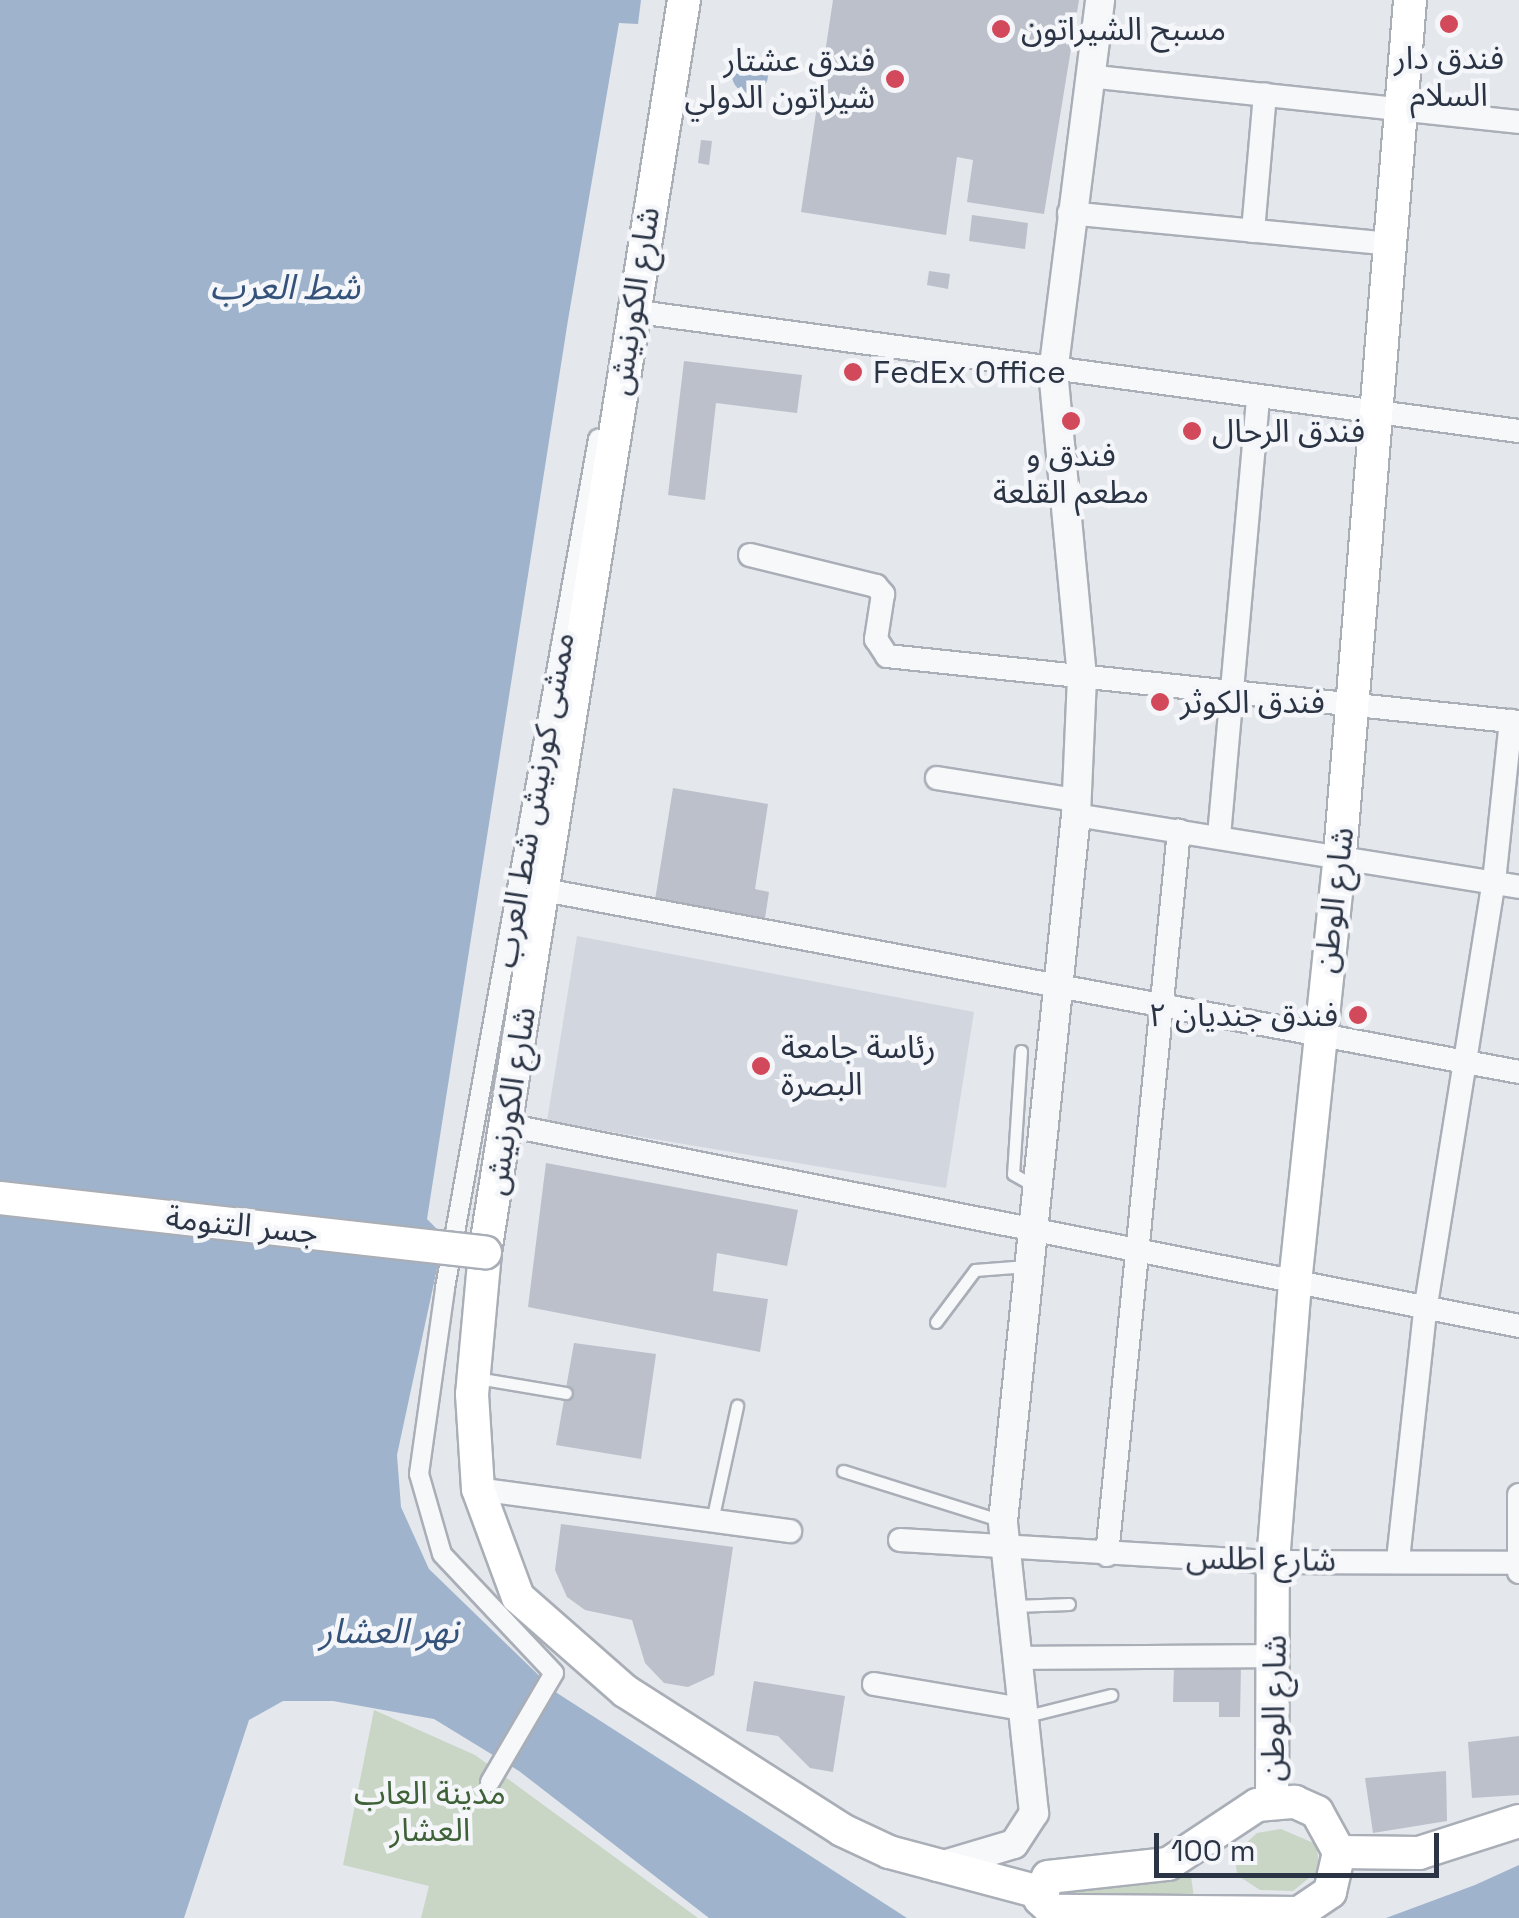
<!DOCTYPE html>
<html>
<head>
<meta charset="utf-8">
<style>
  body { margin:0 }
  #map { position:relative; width:1519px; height:1918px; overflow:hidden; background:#e4e7ec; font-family:"Space Grotesk","Noto Sans Arabic",sans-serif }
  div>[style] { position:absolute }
  .built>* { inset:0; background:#d2d6de }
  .green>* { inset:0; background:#c9d6c5 }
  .water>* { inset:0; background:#9fb4cc }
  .round { border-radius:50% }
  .building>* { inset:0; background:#bbc0ca }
  .roads { filter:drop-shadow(2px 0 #a9aeb7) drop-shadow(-2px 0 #a9aeb7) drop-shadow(0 2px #a9aeb7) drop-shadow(0 -2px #a9aeb7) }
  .service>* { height:11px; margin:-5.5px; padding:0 5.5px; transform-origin:5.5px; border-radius:5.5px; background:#f7f8fa }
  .pedestrian>* { height:18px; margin:-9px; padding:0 9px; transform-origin:9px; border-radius:9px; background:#f7f8fa }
  .minor>* { height:22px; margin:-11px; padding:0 11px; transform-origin:11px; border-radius:11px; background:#f7f8fa }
  .tertiary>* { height:28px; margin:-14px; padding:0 14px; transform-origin:14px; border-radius:14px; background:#f7f8fa }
  .secondary>* { height:32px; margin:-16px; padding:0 16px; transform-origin:16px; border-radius:16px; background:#fff }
  .bridges { filter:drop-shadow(2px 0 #a9aeb7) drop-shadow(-2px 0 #a9aeb7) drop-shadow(0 2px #a9aeb7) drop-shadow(0 -2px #a9aeb7) }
  .secondary-bridge>* { height:32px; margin:-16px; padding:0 16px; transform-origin:16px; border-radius:16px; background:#fff }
  .dots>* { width:28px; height:28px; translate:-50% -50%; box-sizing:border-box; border:5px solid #f4f6f9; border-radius:50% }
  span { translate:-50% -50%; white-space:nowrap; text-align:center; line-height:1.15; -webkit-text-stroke:9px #f4f6f9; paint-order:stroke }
  .poi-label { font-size:32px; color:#2b3445 }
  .left { translate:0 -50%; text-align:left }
  .right { translate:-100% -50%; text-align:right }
  .street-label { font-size:32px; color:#2b3445 }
  .park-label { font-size:32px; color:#3f6138 }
  .water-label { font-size:35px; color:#34527a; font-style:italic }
  .scale { position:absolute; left:1154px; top:1833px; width:285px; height:45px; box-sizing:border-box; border:5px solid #2b3445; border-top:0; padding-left:12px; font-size:30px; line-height:35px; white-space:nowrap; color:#2b3445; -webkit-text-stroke:8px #f4f6f9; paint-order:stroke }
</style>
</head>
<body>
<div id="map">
  <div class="built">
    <i style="clip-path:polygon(577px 936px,974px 1012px,946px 1188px,547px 1121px)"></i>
  </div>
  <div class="green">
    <i style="clip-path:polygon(374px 1710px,475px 1755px,698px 1918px,421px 1918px,429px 1886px,343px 1865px)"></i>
    <i style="clip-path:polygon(1281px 1829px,1316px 1844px,1320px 1869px,1293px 1891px,1260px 1890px,1237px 1875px,1235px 1853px,1257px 1833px)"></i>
    <i style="clip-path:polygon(1191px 1876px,1194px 1898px,1068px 1898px,1068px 1889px)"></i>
  </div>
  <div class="water">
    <i style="clip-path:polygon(0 0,641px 0,638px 24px,619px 23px,568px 320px,427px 1219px,440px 1232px,438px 1264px,397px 1455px,401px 1507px,429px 1569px,557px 1693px,907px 1918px,709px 1918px,519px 1771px,434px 1719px,333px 1701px,283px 1701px,249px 1720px,184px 1918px,0 1918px)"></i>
    <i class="round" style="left:732px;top:57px;width:36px;height:36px"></i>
    <i style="clip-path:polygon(1519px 1865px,1519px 1918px,1386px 1918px,1475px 1885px)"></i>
  </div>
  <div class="building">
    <i style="clip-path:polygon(833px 0,1079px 0,1044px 214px,967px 202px,973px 160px,957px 157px,946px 235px,801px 212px)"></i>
    <i style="clip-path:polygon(701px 140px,712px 141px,709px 165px,698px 163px)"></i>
    <i style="clip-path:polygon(972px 215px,1028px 223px,1025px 249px,969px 241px)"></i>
    <i style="clip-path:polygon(929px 271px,950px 274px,948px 289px,927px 285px)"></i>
    <i style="clip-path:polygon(684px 361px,802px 375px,797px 413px,716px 403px,705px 500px,668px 495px)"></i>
    <i style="clip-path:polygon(673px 788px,768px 804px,755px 889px,769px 892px,765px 918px,655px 900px)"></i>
    <i style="clip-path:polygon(546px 1163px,798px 1210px,787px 1266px,717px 1253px,713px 1291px,768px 1299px,760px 1352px,528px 1307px)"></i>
    <i style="clip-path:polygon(574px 1343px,656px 1354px,641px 1459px,556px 1445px)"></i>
    <i style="clip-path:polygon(561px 1524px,733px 1547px,714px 1675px,688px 1687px,664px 1683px,645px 1663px,632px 1620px,585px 1610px,567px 1597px,555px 1570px)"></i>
    <i style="clip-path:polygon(1174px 1665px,1241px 1666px,1240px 1717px,1219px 1717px,1219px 1702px,1173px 1702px)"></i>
    <i style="clip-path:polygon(754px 1681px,845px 1696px,833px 1772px,810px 1768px,778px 1736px,746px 1731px)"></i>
    <i style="clip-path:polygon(1519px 1736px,1519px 1795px,1472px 1798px,1468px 1742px)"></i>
    <i style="clip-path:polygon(1446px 1771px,1447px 1821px,1373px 1833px,1365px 1778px)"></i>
  </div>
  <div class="roads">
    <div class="service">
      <i style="left:1021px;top:1051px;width:123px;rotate:93.7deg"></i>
      <i style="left:1013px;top:1174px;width:25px;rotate:29deg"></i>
      <i style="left:936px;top:1322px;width:65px;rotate:-53.1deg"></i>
      <i style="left:975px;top:1270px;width:52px;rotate:-4.4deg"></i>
      <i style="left:477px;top:1378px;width:90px;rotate:9.6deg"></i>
      <i style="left:843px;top:1471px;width:168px;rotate:17.4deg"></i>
      <i style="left:713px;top:1516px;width:113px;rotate:-77.7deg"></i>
      <i style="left:1014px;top:1606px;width:55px;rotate:-2.1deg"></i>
      <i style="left:1027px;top:1716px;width:87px;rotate:-14deg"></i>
    </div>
    <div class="pedestrian">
      <i style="left:490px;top:1782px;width:126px;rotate:-59.6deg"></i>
      <i style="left:554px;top:1673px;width:163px;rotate:-133.3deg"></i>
      <i style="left:442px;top:1554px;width:83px;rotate:-106deg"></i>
      <i style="left:419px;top:1474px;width:188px;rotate:-82deg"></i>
      <i style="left:445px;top:1288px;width:863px;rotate:-79.78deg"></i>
    </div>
    <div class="minor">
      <i style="left:1088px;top:76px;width:433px;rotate:6.1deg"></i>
      <i style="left:1069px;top:213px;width:322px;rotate:5.5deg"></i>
      <i style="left:1253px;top:231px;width:137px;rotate:-85deg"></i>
      <i style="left:631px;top:311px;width:896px;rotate:7.7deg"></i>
      <i style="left:750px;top:555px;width:130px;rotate:13.8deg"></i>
      <i style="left:876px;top:586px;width:11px;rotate:49deg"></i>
      <i style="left:883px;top:594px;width:46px;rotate:98.8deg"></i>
      <i style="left:876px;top:639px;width:20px;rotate:57deg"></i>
      <i style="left:887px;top:656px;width:635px;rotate:5.96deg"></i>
      <i style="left:937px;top:778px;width:141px;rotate:9deg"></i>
      <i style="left:1076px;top:815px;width:449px;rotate:9.2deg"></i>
      <i style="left:1219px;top:836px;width:438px;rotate:-84.9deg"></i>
      <i style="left:544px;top:890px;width:992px;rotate:10.57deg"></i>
      <i style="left:506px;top:1125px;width:1033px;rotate:11.22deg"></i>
      <i style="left:478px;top:1489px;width:315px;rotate:7.7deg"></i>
      <i style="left:1519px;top:1495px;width:77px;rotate:90deg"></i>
      <i style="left:900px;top:1540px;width:374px;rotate:3.4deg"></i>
      <i style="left:1273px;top:1562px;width:244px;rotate:0.2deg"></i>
      <i style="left:1107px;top:1555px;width:728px;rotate:-84.32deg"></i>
      <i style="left:1398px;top:1560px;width:250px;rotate:-83.8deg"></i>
      <i style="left:1425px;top:1311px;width:435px;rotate:-80.9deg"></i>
      <i style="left:1494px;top:882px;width:162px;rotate:-84deg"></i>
      <i style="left:1016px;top:1658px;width:260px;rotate:-0.4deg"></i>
      <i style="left:874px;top:1684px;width:150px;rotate:9.6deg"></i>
    </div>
    <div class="tertiary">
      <i style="left:937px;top:1867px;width:80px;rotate:-16.6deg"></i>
      <i style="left:1014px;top:1844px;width:37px;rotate:-57deg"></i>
      <i style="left:1034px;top:1813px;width:294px;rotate:-96.1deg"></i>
      <i style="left:1003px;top:1521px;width:710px;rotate:-84.1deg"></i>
      <i style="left:1076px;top:815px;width:138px;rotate:-87.5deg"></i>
      <i style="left:1082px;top:677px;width:305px;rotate:-95.4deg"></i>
      <i style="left:1053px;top:373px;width:376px;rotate:-82.8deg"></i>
    </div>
    <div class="secondary">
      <i style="left:684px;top:0;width:1268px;rotate:99.03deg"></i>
      <i style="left:485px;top:1252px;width:143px;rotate:95.2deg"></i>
      <i style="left:472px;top:1394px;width:95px;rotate:86.4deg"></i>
      <i style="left:478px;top:1489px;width:115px;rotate:69.7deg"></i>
      <i style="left:518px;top:1597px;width:142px;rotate:41.3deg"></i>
      <i style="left:625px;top:1691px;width:258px;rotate:32.6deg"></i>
      <i style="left:842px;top:1830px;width:52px;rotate:25.1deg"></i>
      <i style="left:889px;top:1852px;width:155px;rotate:14.9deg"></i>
      <i style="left:1272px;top:1801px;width:239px;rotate:-89.8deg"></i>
      <i style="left:1273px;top:1562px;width:280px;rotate:-85.5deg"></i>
      <i style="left:1295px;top:1283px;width:431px;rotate:-84deg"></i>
      <i style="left:1340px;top:854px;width:857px;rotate:-85.31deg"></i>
      <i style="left:1295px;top:1802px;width:24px;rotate:24deg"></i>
      <i style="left:1317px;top:1812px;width:46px;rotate:61.2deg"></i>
      <i style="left:1339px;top:1852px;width:41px;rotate:102.7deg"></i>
      <i style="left:1330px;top:1892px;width:37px;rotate:146deg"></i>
      <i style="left:1299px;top:1913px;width:246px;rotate:-179.5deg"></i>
      <i style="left:1053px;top:1911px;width:18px;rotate:-137deg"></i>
      <i style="left:1040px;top:1899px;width:23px;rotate:-70deg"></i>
      <i style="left:1048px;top:1877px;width:121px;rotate:-6.2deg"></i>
      <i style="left:1168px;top:1864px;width:107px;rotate:-33.5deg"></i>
      <i style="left:1257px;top:1805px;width:38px;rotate:-5deg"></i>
      <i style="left:1339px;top:1852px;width:80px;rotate:0.7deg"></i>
      <i style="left:1419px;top:1853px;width:105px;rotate:-17.7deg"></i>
    </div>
  </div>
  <div class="bridges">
    <div class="secondary-bridge">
      <i style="left:0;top:1198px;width:488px;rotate:6.4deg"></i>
    </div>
  </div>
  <div class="dots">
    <i style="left:1449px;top:24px;background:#d1495b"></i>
    <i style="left:1001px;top:29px;background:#d1495b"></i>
    <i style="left:895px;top:79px;background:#d1495b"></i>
    <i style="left:853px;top:372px;background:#d1495b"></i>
    <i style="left:1071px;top:421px;background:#d1495b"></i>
    <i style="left:1192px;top:431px;background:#d1495b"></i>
    <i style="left:1160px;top:702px;background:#d1495b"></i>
    <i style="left:1358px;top:1015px;background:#d1495b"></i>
    <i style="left:761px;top:1066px;background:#d1495b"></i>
  </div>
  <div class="poi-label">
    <span class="left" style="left:1021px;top:29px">مسبح الشيراتون</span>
    <span style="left:1449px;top:77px">فندق دار<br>السلام</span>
    <span class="right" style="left:875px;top:79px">فندق عشتار<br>شيراتون الدولي</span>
    <span class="left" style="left:873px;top:372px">FedEx Office</span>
    <span class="left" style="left:1212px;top:431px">فندق الرحال</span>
    <span style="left:1071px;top:474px">فندق و<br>مطعم القلعة</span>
    <span class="left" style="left:1180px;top:702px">فندق الكوثر</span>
    <span class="right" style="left:1338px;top:1015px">فندق جنديان ٢</span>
    <span class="left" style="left:781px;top:1066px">رئاسة جامعة<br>البصرة</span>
  </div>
  <div class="street-label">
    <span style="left:634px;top:301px;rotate:-81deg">شارع الكورنيش</span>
    <span style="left:534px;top:800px;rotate:-80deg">ممشى كورنيش شط العرب</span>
    <span style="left:1334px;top:900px;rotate:-83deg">شارع الوطن</span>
    <span style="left:510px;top:1101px;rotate:-81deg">شارع الكورنيش</span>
    <span style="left:242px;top:1225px;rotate:6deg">جسر التنومة</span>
    <span style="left:1261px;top:1559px;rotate:1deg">شارع اطلس</span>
    <span style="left:1274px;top:1708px;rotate:-89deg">شارع الوطن</span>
  </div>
  <div class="park-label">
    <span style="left:430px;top:1812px">مدينة العاب<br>العشار</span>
  </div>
  <div class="water-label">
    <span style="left:285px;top:287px">شط العرب</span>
    <span style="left:389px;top:1631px">نهر العشار</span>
  </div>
  <div class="scale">100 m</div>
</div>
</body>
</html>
